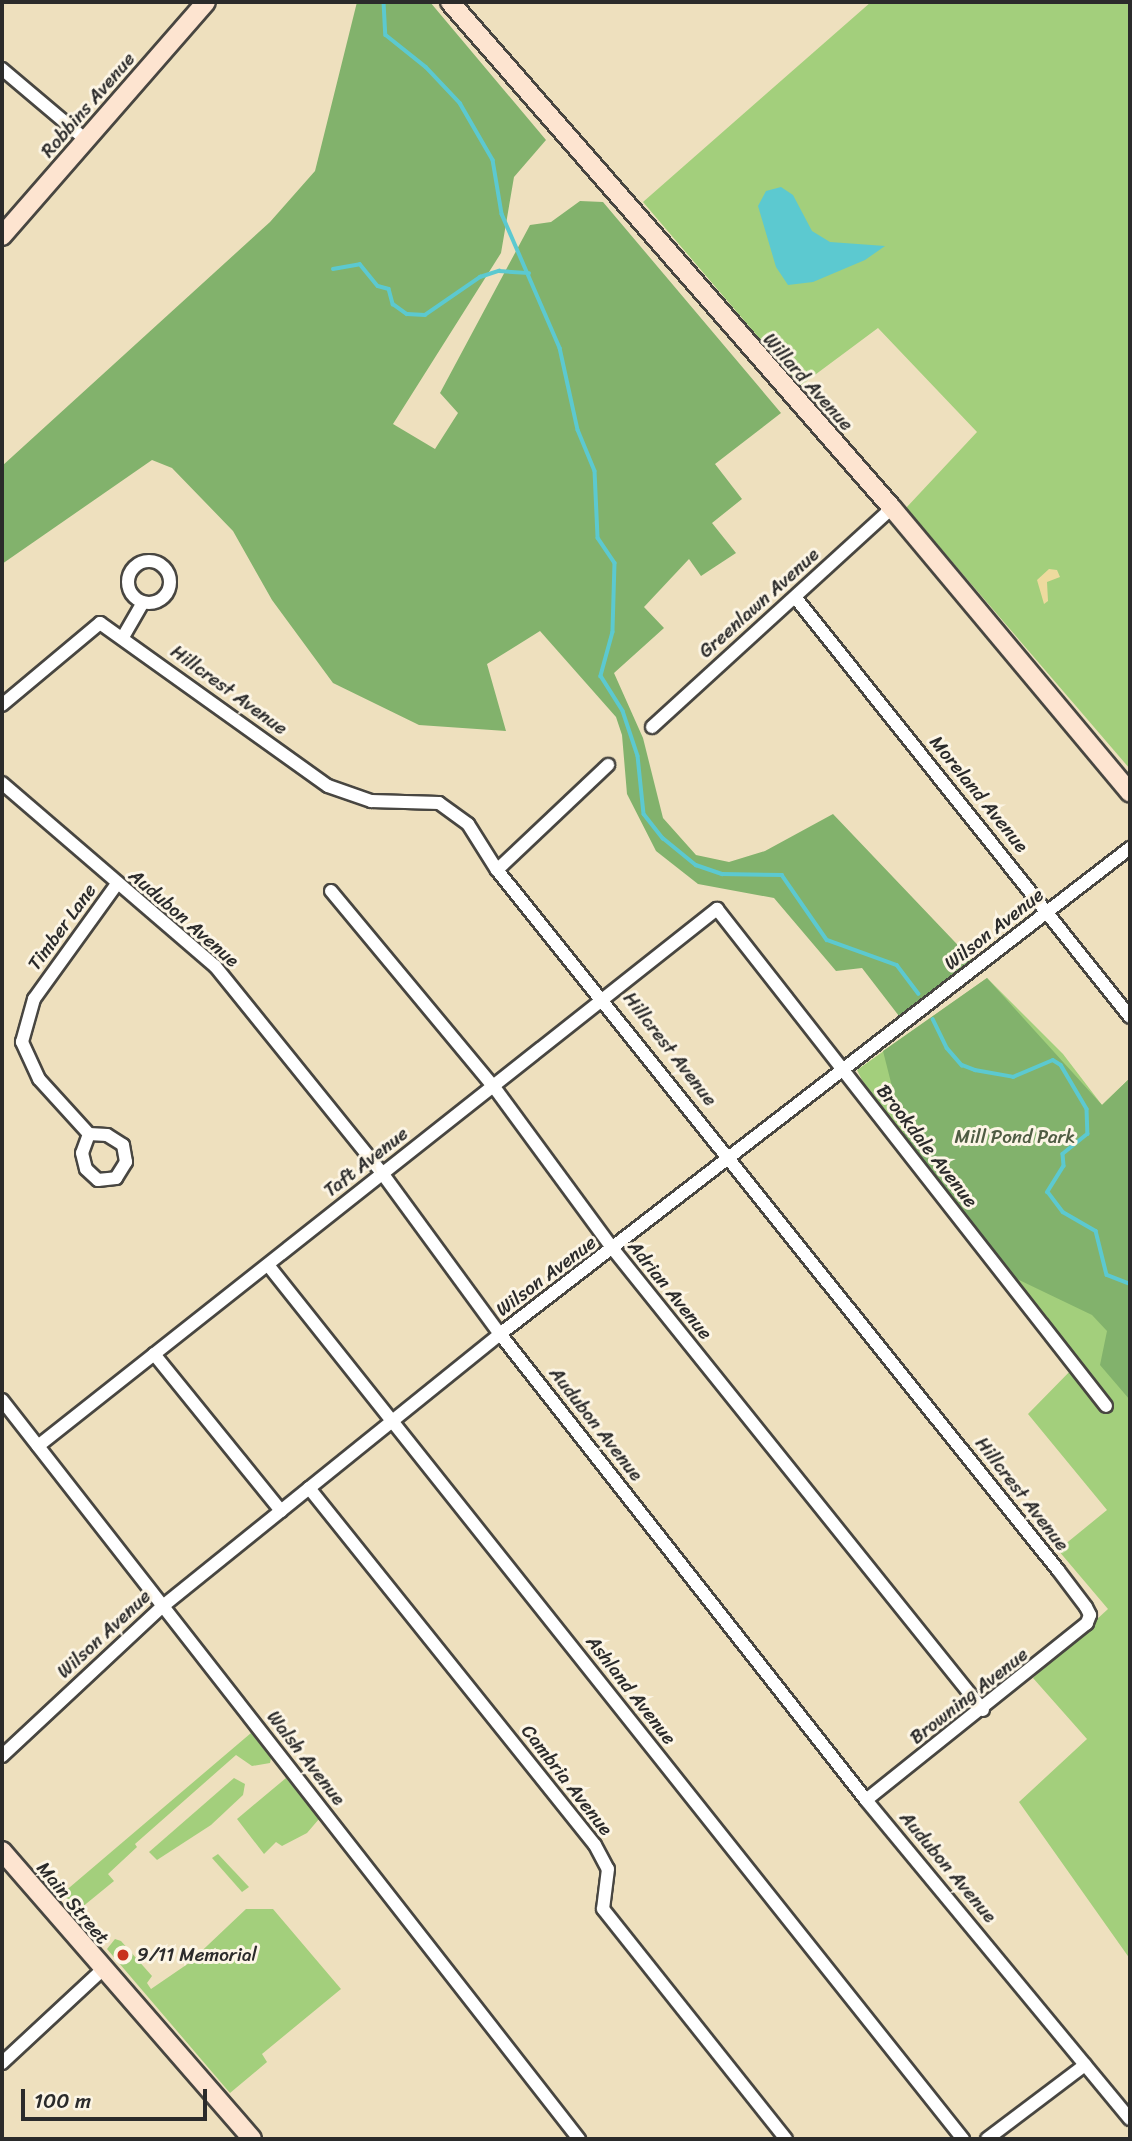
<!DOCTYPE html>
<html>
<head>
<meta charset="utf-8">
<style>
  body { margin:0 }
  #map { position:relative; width:1132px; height:2141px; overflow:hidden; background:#eee0be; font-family:Sriracha,sans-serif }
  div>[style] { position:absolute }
  .green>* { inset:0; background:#a3cf7c }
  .forest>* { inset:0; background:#82b26c }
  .sand>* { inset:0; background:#eeda9e }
  .water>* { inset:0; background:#5cc9d0 }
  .stream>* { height:3.5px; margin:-1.75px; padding:0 1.75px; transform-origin:1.75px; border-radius:1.75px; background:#5cc9d0 }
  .roads { filter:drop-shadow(2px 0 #484641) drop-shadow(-2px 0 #484641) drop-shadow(0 2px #484641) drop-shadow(0 -2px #484641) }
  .street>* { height:12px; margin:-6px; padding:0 6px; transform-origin:6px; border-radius:6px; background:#fff }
  .street>.ring { margin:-6px; padding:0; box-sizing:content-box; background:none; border:12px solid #fff; border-radius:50% }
  .secondary>* { height:18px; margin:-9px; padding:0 9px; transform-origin:9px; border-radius:9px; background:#fde4d0 }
  .dots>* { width:19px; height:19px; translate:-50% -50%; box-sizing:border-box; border:4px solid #fcf5e5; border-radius:50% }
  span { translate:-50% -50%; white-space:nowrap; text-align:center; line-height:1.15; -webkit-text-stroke:6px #fcf5e5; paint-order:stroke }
  .street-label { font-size:19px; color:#2b2b2b }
  .park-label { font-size:19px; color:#4f5c43 }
  .poi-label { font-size:19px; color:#2b2b2b }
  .left { translate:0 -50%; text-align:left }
  .frame { position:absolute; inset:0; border:4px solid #2b2b2b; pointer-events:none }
  .scale { position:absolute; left:21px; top:2089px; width:186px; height:32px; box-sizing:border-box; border:4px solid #2b2b2b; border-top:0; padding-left:9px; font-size:21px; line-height:24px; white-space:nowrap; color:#2b2b2b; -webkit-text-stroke:5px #fcf5e5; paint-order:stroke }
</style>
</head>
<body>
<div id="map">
  <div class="green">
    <i style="clip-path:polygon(871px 2px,1130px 2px,1130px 769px,906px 508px,977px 432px,878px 328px,800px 386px,643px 202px)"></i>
    <i style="clip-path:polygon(987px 978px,1063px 1054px,1102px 1105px,1130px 1078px,1130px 1959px,1019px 1802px,1087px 1739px,1033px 1678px,1108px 1609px,1058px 1550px,1107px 1510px,1028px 1414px,1078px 1363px,869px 1094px,857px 1070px)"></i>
    <i style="clip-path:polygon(251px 1733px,271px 1758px,270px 1763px,252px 1766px,236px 1755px,135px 1844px,137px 1847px,108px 1874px,114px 1881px,81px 1908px,92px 1921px,87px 1925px,63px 1893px)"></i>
    <i style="clip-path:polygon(234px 1778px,245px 1784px,243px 1795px,211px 1825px,157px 1860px,149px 1852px)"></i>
    <i style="clip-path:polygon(286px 1778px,319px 1819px,307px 1833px,282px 1846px,276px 1842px,264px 1854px,237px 1819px)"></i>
    <i style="clip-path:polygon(218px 1854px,249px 1887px,242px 1892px,212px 1858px)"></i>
    <i style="clip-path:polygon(246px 1909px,273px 1909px,341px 1989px,262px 2054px,267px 2062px,230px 2093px,107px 1949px,115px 1939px,121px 1941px,152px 1976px,147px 1983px,151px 1989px,189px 1963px)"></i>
  </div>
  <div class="forest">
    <i style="clip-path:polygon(357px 2px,430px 2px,546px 140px,514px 177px,501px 253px,393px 424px,435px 449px,458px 413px,440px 393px,530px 225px,551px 222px,580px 201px,603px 202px,781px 413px,715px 464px,742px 499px,712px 523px,736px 553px,701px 576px,689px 559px,644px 607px,664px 628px,614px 673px,643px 738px,663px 818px,696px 855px,729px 862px,765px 851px,833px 814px,973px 961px,899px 1016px,862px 968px,836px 971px,774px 898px,698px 884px,656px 851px,627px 794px,622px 735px,616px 717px,540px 631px,487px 664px,506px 731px,419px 725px,333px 683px,272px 600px,233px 531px,172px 468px,152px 460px,2px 564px,2px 466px,270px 222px,315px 171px)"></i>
    <i style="clip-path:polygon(987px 978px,1102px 1105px,1130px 1078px,1130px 1400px,1100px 1365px,1107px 1331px,1092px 1315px,1011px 1276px,906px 1142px,883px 1051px)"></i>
  </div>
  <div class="sand">
    <i style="clip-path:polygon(1049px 569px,1057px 570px,1060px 577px,1047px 582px,1048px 601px,1044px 604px,1037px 580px)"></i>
  </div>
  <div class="water">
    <i style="clip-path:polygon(781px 187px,793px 195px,812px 231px,830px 242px,885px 246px,865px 260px,813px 282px,788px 285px,776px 267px,758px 206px,766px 191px)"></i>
  </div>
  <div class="stream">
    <i style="left:384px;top:2px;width:33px;rotate:87deg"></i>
    <i style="left:386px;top:35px;width:51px;rotate:38.7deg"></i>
    <i style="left:426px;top:67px;width:50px;rotate:46.6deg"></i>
    <i style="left:460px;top:103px;width:66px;rotate:59.9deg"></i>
    <i style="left:493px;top:160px;width:55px;rotate:80.5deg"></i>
    <i style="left:502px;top:214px;width:146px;rotate:66.6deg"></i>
    <i style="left:560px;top:348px;width:84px;rotate:77.6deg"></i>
    <i style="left:578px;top:430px;width:44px;rotate:67.5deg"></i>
    <i style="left:595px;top:471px;width:67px;rotate:87.4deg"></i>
    <i style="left:598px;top:538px;width:30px;rotate:56deg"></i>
    <i style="left:615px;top:563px;width:69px;rotate:91.7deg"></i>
    <i style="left:613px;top:632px;width:46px;rotate:105.3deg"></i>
    <i style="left:601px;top:676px;width:41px;rotate:57.8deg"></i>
    <i style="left:623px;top:711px;width:47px;rotate:71.6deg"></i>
    <i style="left:638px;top:756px;width:58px;rotate:84.1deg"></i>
    <i style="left:644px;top:814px;width:31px;rotate:52deg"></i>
    <i style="left:663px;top:838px;width:43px;rotate:39.3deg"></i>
    <i style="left:696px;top:865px;width:28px;rotate:19deg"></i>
    <i style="left:722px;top:874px;width:60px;rotate:1deg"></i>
    <i style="left:782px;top:875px;width:79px;rotate:55.3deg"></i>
    <i style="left:827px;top:940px;width:74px;rotate:19.7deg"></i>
    <i style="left:897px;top:965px;width:36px;rotate:53deg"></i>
    <i style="left:333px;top:269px;width:27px;rotate:-10deg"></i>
    <i style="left:360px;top:264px;width:28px;rotate:51deg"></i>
    <i style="left:378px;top:286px;width:11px;rotate:15deg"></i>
    <i style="left:389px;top:289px;width:16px;rotate:75deg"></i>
    <i style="left:393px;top:304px;width:17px;rotate:36deg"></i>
    <i style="left:407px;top:314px;width:18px;rotate:3deg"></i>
    <i style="left:425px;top:315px;width:67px;rotate:-34.6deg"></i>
    <i style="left:480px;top:277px;width:20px;rotate:-18deg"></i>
    <i style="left:499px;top:271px;width:30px;rotate:4deg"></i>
    <i style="left:933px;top:1019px;width:32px;rotate:64deg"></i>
    <i style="left:947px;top:1048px;width:23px;rotate:49deg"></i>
    <i style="left:962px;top:1065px;width:14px;rotate:21deg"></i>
    <i style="left:975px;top:1070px;width:39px;rotate:10deg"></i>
    <i style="left:1013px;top:1077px;width:43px;rotate:-23deg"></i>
    <i style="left:1053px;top:1060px;width:9px;rotate:32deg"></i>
    <i style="left:1061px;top:1065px;width:51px;rotate:59.4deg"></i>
    <i style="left:1087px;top:1109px;width:25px;rotate:88deg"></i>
    <i style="left:1088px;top:1134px;width:32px;rotate:141deg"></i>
    <i style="left:1063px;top:1154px;width:12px;rotate:85deg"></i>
    <i style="left:1064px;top:1166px;width:31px;rotate:122deg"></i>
    <i style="left:1048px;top:1192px;width:25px;rotate:53deg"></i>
    <i style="left:1063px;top:1212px;width:38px;rotate:30deg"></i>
    <i style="left:1096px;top:1231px;width:45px;rotate:76deg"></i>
    <i style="left:1107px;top:1275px;width:25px;rotate:21deg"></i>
  </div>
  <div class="roads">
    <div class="street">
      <i style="left:2px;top:69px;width:110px;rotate:40.2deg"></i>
      <i class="ring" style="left:128px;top:561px;width:30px;height:30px"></i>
      <i style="left:795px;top:597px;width:537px;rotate:51.42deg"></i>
      <i style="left:123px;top:637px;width:39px;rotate:-60deg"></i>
      <i style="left:2px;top:705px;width:128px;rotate:-39.9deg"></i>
      <i style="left:100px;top:623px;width:280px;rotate:35.6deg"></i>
      <i style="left:328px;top:786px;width:46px;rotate:19.2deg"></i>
      <i style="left:371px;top:801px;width:68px;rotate:1.7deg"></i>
      <i style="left:439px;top:803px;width:36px;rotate:36deg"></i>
      <i style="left:468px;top:824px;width:54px;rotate:57.8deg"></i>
      <i style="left:497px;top:870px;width:897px;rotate:51.29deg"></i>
      <i style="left:1058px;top:1570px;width:46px;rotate:52.9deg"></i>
      <i style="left:1086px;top:1607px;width:9px;rotate:63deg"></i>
      <i style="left:1090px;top:1615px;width:9px;rotate:111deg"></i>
      <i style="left:1087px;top:1623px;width:283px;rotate:141.3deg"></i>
      <i style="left:652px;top:727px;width:325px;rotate:-42.4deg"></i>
      <i style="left:2px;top:783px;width:281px;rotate:40.7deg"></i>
      <i style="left:215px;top:966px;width:266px;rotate:51.1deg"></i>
      <i style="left:382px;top:1173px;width:200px;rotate:53.8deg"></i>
      <i style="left:500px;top:1334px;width:593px;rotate:51.85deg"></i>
      <i style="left:866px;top:1800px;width:414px;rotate:50.4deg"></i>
      <i style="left:497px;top:870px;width:153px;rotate:-43.4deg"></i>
      <i style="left:331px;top:891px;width:255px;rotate:50.3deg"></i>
      <i style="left:494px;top:1087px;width:201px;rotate:53.7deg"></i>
      <i style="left:613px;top:1249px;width:591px;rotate:51.25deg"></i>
      <i style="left:89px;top:1134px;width:20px;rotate:110deg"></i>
      <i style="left:82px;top:1153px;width:16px;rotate:76deg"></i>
      <i style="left:86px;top:1169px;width:16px;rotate:43deg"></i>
      <i style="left:98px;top:1180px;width:18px;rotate:-6deg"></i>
      <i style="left:116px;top:1178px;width:19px;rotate:-58deg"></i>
      <i style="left:126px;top:1162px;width:17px;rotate:-100deg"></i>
      <i style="left:123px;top:1145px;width:19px;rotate:-148deg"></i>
      <i style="left:107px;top:1135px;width:18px;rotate:-177deg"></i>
      <i style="left:89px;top:1134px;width:74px;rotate:-132.3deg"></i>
      <i style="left:39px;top:1079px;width:41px;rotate:-114.7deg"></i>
      <i style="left:22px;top:1042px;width:45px;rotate:-74.4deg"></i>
      <i style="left:34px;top:999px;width:142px;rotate:-54.2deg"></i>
      <i style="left:268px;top:1265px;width:1117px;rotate:51.51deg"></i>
      <i style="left:154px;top:1354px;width:202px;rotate:51deg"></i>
      <i style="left:2px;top:1400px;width:938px;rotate:52.02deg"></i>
      <i style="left:38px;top:1446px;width:866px;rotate:-38.34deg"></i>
      <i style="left:717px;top:909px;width:631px;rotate:51.95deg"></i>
      <i style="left:309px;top:1488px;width:457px;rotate:51.3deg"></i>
      <i style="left:595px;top:1845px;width:27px;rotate:62deg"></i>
      <i style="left:608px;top:1869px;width:40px;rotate:97.1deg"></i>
      <i style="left:603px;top:1909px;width:294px;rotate:51.5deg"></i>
      <i style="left:2px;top:1756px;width:220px;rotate:-43deg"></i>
      <i style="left:163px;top:1606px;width:433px;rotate:-38.9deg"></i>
      <i style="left:500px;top:1334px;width:796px;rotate:-37.65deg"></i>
      <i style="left:2px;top:2063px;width:137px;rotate:-42.9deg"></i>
      <i style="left:987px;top:2139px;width:123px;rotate:-37.1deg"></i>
    </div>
    <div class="secondary">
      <i style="left:450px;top:2px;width:672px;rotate:48.86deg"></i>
      <i style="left:892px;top:508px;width:371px;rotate:50.1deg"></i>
      <i style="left:2px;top:236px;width:310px;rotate:-48.9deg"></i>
      <i style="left:2px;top:1851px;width:381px;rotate:49deg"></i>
    </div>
  </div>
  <div class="dots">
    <i style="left:123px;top:1955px;background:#c8321e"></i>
  </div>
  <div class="street-label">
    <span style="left:88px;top:105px;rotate:-49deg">Robbins Avenue</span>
    <span style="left:808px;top:382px;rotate:48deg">Willard Avenue</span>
    <span style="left:759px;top:603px;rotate:-42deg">Greenlawn Avenue</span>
    <span style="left:229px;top:690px;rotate:36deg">Hillcrest Avenue</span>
    <span style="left:979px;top:794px;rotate:51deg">Moreland Avenue</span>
    <span style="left:184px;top:918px;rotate:41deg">Audubon Avenue</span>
    <span style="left:62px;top:927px;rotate:-54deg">Timber Lane</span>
    <span style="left:994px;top:929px;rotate:-38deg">Wilson Avenue</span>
    <span style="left:670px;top:1049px;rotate:52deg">Hillcrest Avenue</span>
    <span style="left:927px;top:1146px;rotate:52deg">Brookdale Avenue</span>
    <span style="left:366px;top:1162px;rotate:-38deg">Taft Avenue</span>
    <span style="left:546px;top:1276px;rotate:-37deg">Wilson Avenue</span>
    <span style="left:670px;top:1290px;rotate:51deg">Adrian Avenue</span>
    <span style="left:596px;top:1424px;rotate:52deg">Audubon Avenue</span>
    <span style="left:1022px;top:1494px;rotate:52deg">Hillcrest Avenue</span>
    <span style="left:104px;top:1634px;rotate:-43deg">Wilson Avenue</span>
    <span style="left:631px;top:1690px;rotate:52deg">Ashland Avenue</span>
    <span style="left:969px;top:1696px;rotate:-38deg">Browning Avenue</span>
    <span style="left:306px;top:1758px;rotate:52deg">Walsh Avenue</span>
    <span style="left:567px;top:1780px;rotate:52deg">Cambria Avenue</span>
    <span style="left:948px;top:1867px;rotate:50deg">Audubon Avenue</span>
    <span style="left:73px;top:1903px;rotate:50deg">Main Street</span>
  </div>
  <div class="park-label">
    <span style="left:1015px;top:1137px">Mill Pond Park</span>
  </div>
  <div class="poi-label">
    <span class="left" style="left:137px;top:1955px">9/11 Memorial</span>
  </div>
  <div class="frame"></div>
  <div class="scale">100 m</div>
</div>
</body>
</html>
